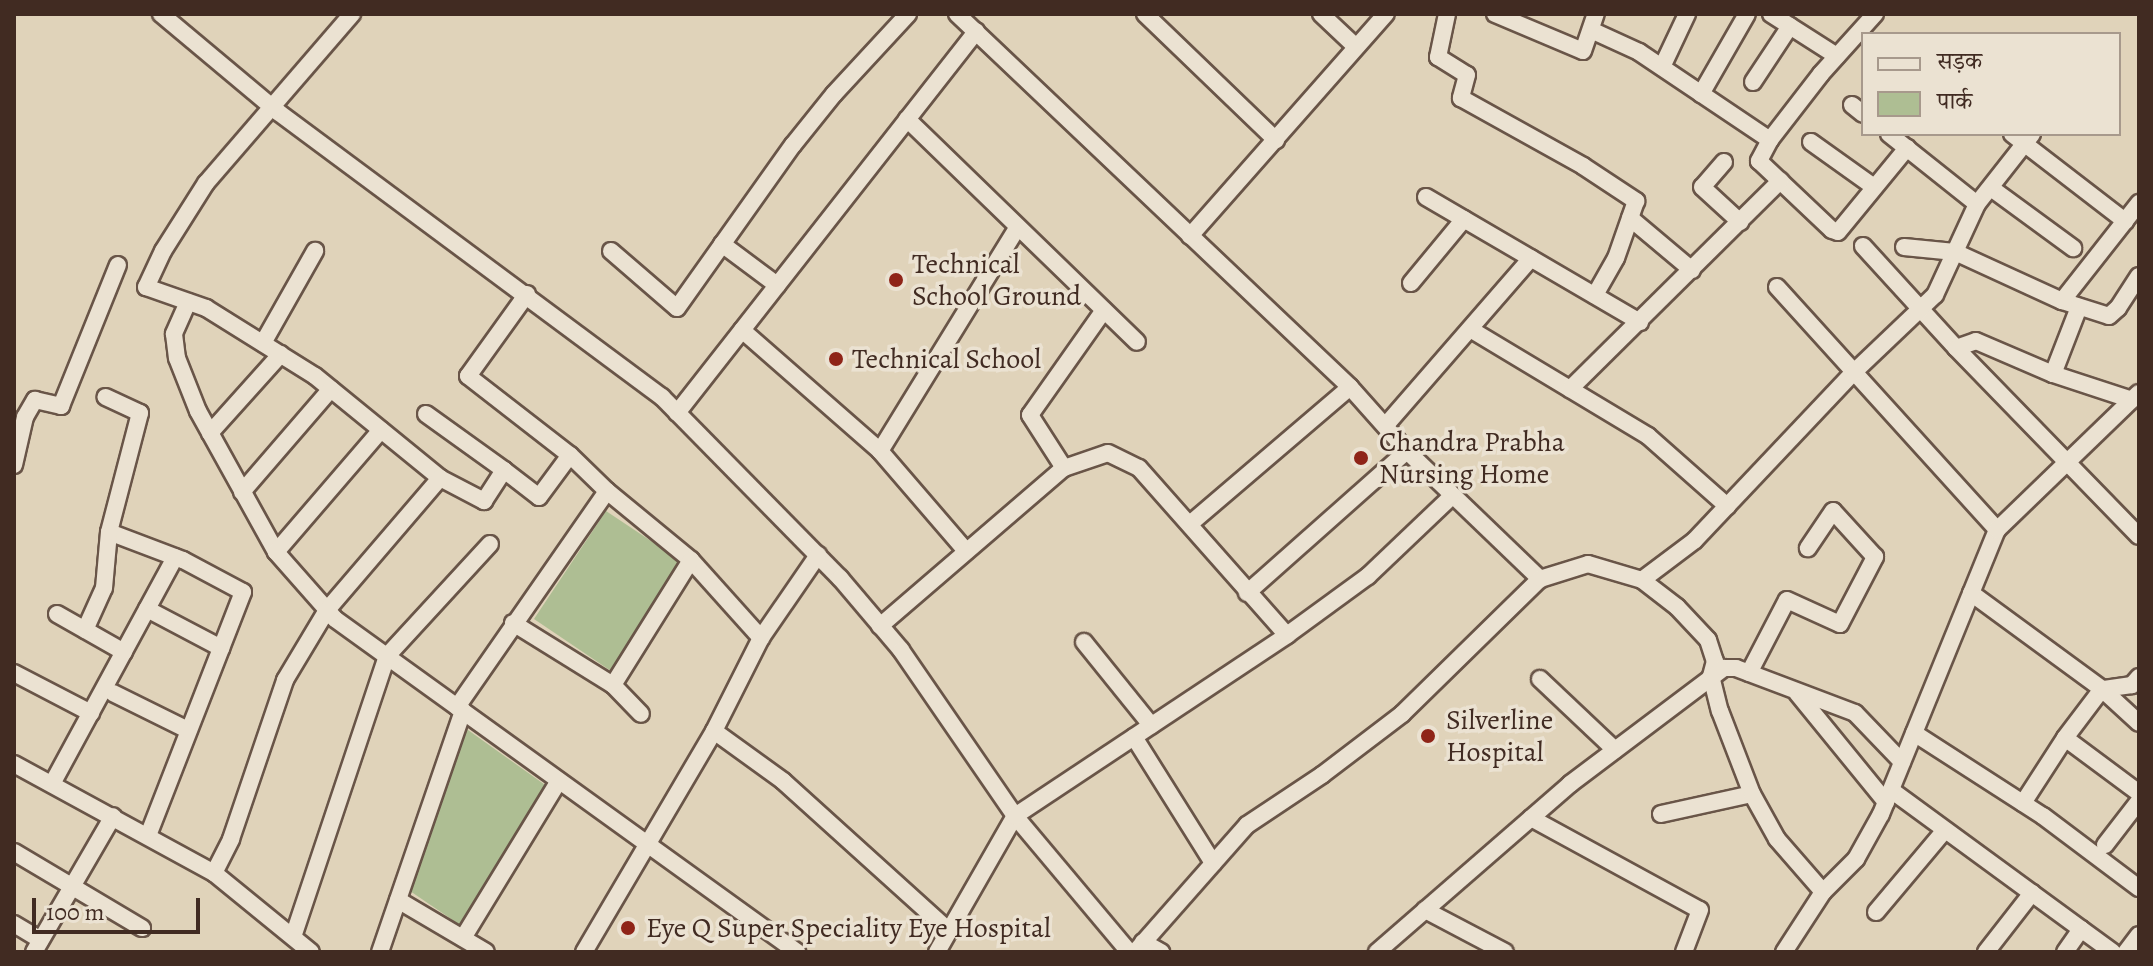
<!DOCTYPE html>
<html>
<head>
<meta charset="utf-8">
<style>
  body { margin:0 }
  #map { position:relative; width:2153px; height:966px; overflow:hidden; background:#e0d3ba; font-family:Alegreya,"Noto Serif Devanagari",serif }
  div>[style] { position:absolute }
  .green>* { inset:0; background:#aebe93 }
  .roads { filter:drop-shadow(2px 0 #695548) drop-shadow(-2px 0 #695548) drop-shadow(0 2px #695548) drop-shadow(0 -2px #695548) }
  .minor>* { height:16px; margin:-8px; padding:0 8px; transform-origin:8px; border-radius:8px; background:#ebe2d2 }
  .dots>* { width:22px; height:22px; translate:-50% -50%; box-sizing:border-box; border:4px solid #ebe2d2; border-radius:50% }
  span { translate:-50% -50%; white-space:nowrap; text-align:center; line-height:1.15; -webkit-text-stroke:7px #ebe2d2; paint-order:stroke }
  .poi-label { font-size:28px; color:#412b22 }
  .left { translate:0 -50%; text-align:left }
  .frame { position:absolute; inset:0; border:16px solid #412b22; pointer-events:none }
  .legend { position:absolute; left:1861px; top:32px; width:260px; height:104px; box-sizing:border-box; background:#ebe2d2; border:2px solid #a7998c; margin:0; padding:10px 14px; list-style:none; font-size:24px; color:#412b22 }
  .legend li { display:flex; align-items:center; gap:16px; height:40px }
  .legend b { width:40px; border:2px solid #a7998c }
  .scale { position:absolute; left:32px; top:898px; width:168px; height:36px; box-sizing:border-box; border:4px solid #412b22; border-top:0; padding-left:10px; font-size:24px; line-height:28px; white-space:nowrap; color:#412b22; -webkit-text-stroke:6px #ebe2d2; paint-order:stroke }
</style>
</head>
<body>
<div id="map">
  <div class="green">
    <i style="clip-path:polygon(606px 511px,687px 565px,614px 673px,534px 619px)"></i>
    <i style="clip-path:polygon(461px 725px,548px 787px,460px 925px,410px 891px)"></i>
  </div>
  <div class="roads">
    <div class="minor">
      <i style="left:161px;top:14px;width:153px;rotate:39.9deg"></i>
      <i style="left:278px;top:112px;width:478px;rotate:36.6deg"></i>
      <i style="left:662px;top:397px;width:254px;rotate:45.5deg"></i>
      <i style="left:840px;top:578px;width:94px;rotate:49.7deg"></i>
      <i style="left:901px;top:650px;width:201px;rotate:55.5deg"></i>
      <i style="left:1015px;top:816px;width:177px;rotate:50deg"></i>
      <i style="left:352px;top:14px;width:223px;rotate:130.8deg"></i>
      <i style="left:206px;top:183px;width:80px;rotate:122.3deg"></i>
      <i style="left:163px;top:251px;width:40px;rotate:115deg"></i>
      <i style="left:146px;top:287px;width:64px;rotate:19.3deg"></i>
      <i style="left:206px;top:308px;width:128px;rotate:32deg"></i>
      <i style="left:315px;top:376px;width:161px;rotate:39.2deg"></i>
      <i style="left:440px;top:478px;width:50px;rotate:27.6deg"></i>
      <i style="left:484px;top:501px;width:37px;rotate:-57deg"></i>
      <i style="left:504px;top:470px;width:96px;rotate:-144.3deg"></i>
      <i style="left:957px;top:14px;width:542px;rotate:43.5deg"></i>
      <i style="left:1350px;top:387px;width:86px;rotate:48.3deg"></i>
      <i style="left:1407px;top:451px;width:185px;rotate:43.9deg"></i>
      <i style="left:1145px;top:14px;width:182px;rotate:43.9deg"></i>
      <i style="left:1321px;top:14px;width:48px;rotate:43.3deg"></i>
      <i style="left:1447px;top:14px;width:44px;rotate:101.8deg"></i>
      <i style="left:1438px;top:57px;width:34px;rotate:32deg"></i>
      <i style="left:1467px;top:75px;width:24px;rotate:105deg"></i>
      <i style="left:1461px;top:98px;width:140px;rotate:29.1deg"></i>
      <i style="left:1583px;top:166px;width:64px;rotate:33.4deg"></i>
      <i style="left:1636px;top:201px;width:60px;rotate:109.3deg"></i>
      <i style="left:1616px;top:258px;width:43px;rotate:119.6deg"></i>
      <i style="left:1495px;top:14px;width:95px;rotate:22.8deg"></i>
      <i style="left:1583px;top:51px;width:39px;rotate:-71deg"></i>
      <i style="left:1771px;top:14px;width:78px;rotate:32.5deg"></i>
      <i style="left:1875px;top:14px;width:81px;rotate:132deg"></i>
      <i style="left:1821px;top:74px;width:83px;rotate:127.7deg"></i>
      <i style="left:1770px;top:140px;width:24px;rotate:118deg"></i>
      <i style="left:1759px;top:161px;width:100px;rotate:43.4deg"></i>
      <i style="left:1832px;top:230px;width:6px;rotate:18deg"></i>
      <i style="left:1838px;top:232px;width:109px;rotate:-50.6deg"></i>
      <i style="left:1591px;top:30px;width:53px;rotate:24.6deg"></i>
      <i style="left:1639px;top:52px;width:158px;rotate:33.9deg"></i>
      <i style="left:1662px;top:67px;width:59px;rotate:-64.7deg"></i>
      <i style="left:1753px;top:82px;width:67px;rotate:-56.5deg"></i>
      <i style="left:1701px;top:94px;width:92px;rotate:-60.1deg"></i>
      <i style="left:1852px;top:105px;width:14px;rotate:39deg"></i>
      <i style="left:907px;top:119px;width:320px;rotate:44.1deg"></i>
      <i style="left:1889px;top:134px;width:112px;rotate:38.5deg"></i>
      <i style="left:2012px;top:134px;width:143px;rotate:37.6deg"></i>
      <i style="left:1811px;top:142px;width:77px;rotate:35.5deg"></i>
      <i style="left:1724px;top:162px;width:33px;rotate:131deg"></i>
      <i style="left:1702px;top:187px;width:52px;rotate:42.6deg"></i>
      <i style="left:1991px;top:188px;width:102px;rotate:36.2deg"></i>
      <i style="left:1426px;top:197px;width:248px;rotate:30.3deg"></i>
      <i style="left:1630px;top:218px;width:81px;rotate:40deg"></i>
      <i style="left:1190px;top:236px;width:296px;rotate:-48.6deg"></i>
      <i style="left:722px;top:244px;width:69px;rotate:36.7deg"></i>
      <i style="left:1863px;top:246px;width:138px;rotate:47.6deg"></i>
      <i style="left:1956px;top:348px;width:262px;rotate:45.8deg"></i>
      <i style="left:1904px;top:247px;width:51px;rotate:5.6deg"></i>
      <i style="left:1955px;top:252px;width:118px;rotate:24.6deg"></i>
      <i style="left:2062px;top:301px;width:49px;rotate:17.7deg"></i>
      <i style="left:2109px;top:316px;width:12px;rotate:-42deg"></i>
      <i style="left:2118px;top:308px;width:38px;rotate:-57deg"></i>
      <i style="left:611px;top:251px;width:87px;rotate:40.8deg"></i>
      <i style="left:677px;top:308px;width:200px;rotate:-54.6deg"></i>
      <i style="left:793px;top:145px;width:65px;rotate:-51.2deg"></i>
      <i style="left:834px;top:94px;width:109px;rotate:-47.2deg"></i>
      <i style="left:1411px;top:283px;width:83px;rotate:-50.4deg"></i>
      <i style="left:1777px;top:287px;width:328px;rotate:47.8deg"></i>
      <i style="left:527px;top:294px;width:101px;rotate:125.7deg"></i>
      <i style="left:468px;top:376px;width:129px;rotate:37.8deg"></i>
      <i style="left:570px;top:455px;width:52px;rotate:44.2deg"></i>
      <i style="left:607px;top:491px;width:109px;rotate:39.4deg"></i>
      <i style="left:691px;top:560px;width:105px;rotate:48.1deg"></i>
      <i style="left:2062px;top:301px;width:125px;rotate:-51.8deg"></i>
      <i style="left:188px;top:302px;width:35px;rotate:114deg"></i>
      <i style="left:174px;top:334px;width:24px;rotate:83deg"></i>
      <i style="left:177px;top:358px;width:57px;rotate:68.4deg"></i>
      <i style="left:198px;top:411px;width:161px;rotate:61deg"></i>
      <i style="left:276px;top:552px;width:89px;rotate:48.6deg"></i>
      <i style="left:335px;top:619px;width:570px;rotate:35.78deg"></i>
      <i style="left:1470px;top:329px;width:208px;rotate:31deg"></i>
      <i style="left:1648px;top:436px;width:106px;rotate:41.5deg"></i>
      <i style="left:742px;top:330px;width:184px;rotate:41.2deg"></i>
      <i style="left:880px;top:451px;width:132px;rotate:49.3deg"></i>
      <i style="left:263px;top:343px;width:106px;rotate:-60.5deg"></i>
      <i style="left:1956px;top:348px;width:21px;rotate:-19deg"></i>
      <i style="left:1976px;top:341px;width:84px;rotate:23.2deg"></i>
      <i style="left:2053px;top:374px;width:83px;rotate:18.2deg"></i>
      <i style="left:2053px;top:374px;width:72px;rotate:-68.8deg"></i>
      <i style="left:1570px;top:389px;width:296px;rotate:-44.7deg"></i>
      <i style="left:677px;top:413px;width:485px;rotate:-51.9deg"></i>
      <i style="left:1386px;top:425px;width:221px;rotate:-49deg"></i>
      <i style="left:210px;top:433px;width:106px;rotate:-48.1deg"></i>
      <i style="left:880px;top:451px;width:263px;rotate:-58.4deg"></i>
      <i style="left:14px;top:465px;width:49px;rotate:-77.1deg"></i>
      <i style="left:25px;top:417px;width:20px;rotate:-60deg"></i>
      <i style="left:35px;top:400px;width:27px;rotate:13deg"></i>
      <i style="left:61px;top:406px;width:152px;rotate:-68deg"></i>
      <i style="left:1064px;top:468px;width:63px;rotate:-122.7deg"></i>
      <i style="left:1030px;top:415px;width:128px;rotate:-54.8deg"></i>
      <i style="left:504px;top:470px;width:44px;rotate:37.6deg"></i>
      <i style="left:539px;top:497px;width:52px;rotate:-53.6deg"></i>
      <i style="left:242px;top:492px;width:136px;rotate:-49.2deg"></i>
      <i style="left:1191px;top:523px;width:209px;rotate:-40.5deg"></i>
      <i style="left:109px;top:532px;width:79px;rotate:20.7deg"></i>
      <i style="left:183px;top:560px;width:68px;rotate:28.1deg"></i>
      <i style="left:243px;top:592px;width:262px;rotate:111.3deg"></i>
      <i style="left:276px;top:552px;width:161px;rotate:-49.3deg"></i>
      <i style="left:1642px;top:580px;width:66px;rotate:-37deg"></i>
      <i style="left:1695px;top:540px;width:230px;rotate:-46.6deg"></i>
      <i style="left:1853px;top:373px;width:113px;rotate:-43.6deg"></i>
      <i style="left:1935px;top:295px;width:100px;rotate:-65.2deg"></i>
      <i style="left:1977px;top:204px;width:89px;rotate:-51.8deg"></i>
      <i style="left:1247px;top:593px;width:214px;rotate:-41.6deg"></i>
      <i style="left:1971px;top:593px;width:162px;rotate:36.2deg"></i>
      <i style="left:2102px;top:689px;width:50px;rotate:42.6deg"></i>
      <i style="left:147px;top:609px;width:84px;rotate:27.8deg"></i>
      <i style="left:57px;top:614px;width:77px;rotate:29.6deg"></i>
      <i style="left:513px;top:623px;width:118px;rotate:31.8deg"></i>
      <i style="left:613px;top:685px;width:40px;rotate:46deg"></i>
      <i style="left:880px;top:626px;width:243px;rotate:-40.7deg"></i>
      <i style="left:1064px;top:468px;width:46px;rotate:-18.8deg"></i>
      <i style="left:1108px;top:453px;width:34px;rotate:26deg"></i>
      <i style="left:1139px;top:468px;width:223px;rotate:48.5deg"></i>
      <i style="left:85px;top:630px;width:46px;rotate:-65.7deg"></i>
      <i style="left:104px;top:588px;width:56px;rotate:-84.9deg"></i>
      <i style="left:109px;top:532px;width:123px;rotate:-75.4deg"></i>
      <i style="left:140px;top:413px;width:38px;rotate:-155deg"></i>
      <i style="left:1084px;top:642px;width:107px;rotate:51.1deg"></i>
      <i style="left:14px;top:673px;width:87px;rotate:27.5deg"></i>
      <i style="left:1749px;top:673px;width:82px;rotate:-62.5deg"></i>
      <i style="left:1787px;top:600px;width:58px;rotate:24.4deg"></i>
      <i style="left:1840px;top:624px;width:76px;rotate:-62.4deg"></i>
      <i style="left:1875px;top:557px;width:62px;rotate:-132.4deg"></i>
      <i style="left:1833px;top:511px;width:45px;rotate:124deg"></i>
      <i style="left:2139px;top:677px;width:11px;rotate:131deg"></i>
      <i style="left:2132px;top:685px;width:30px;rotate:172deg"></i>
      <i style="left:2102px;top:689px;width:61px;rotate:127.1deg"></i>
      <i style="left:2065px;top:738px;width:92px;rotate:36.6deg"></i>
      <i style="left:1540px;top:679px;width:103px;rotate:43.4deg"></i>
      <i style="left:613px;top:685px;width:147px;rotate:-58deg"></i>
      <i style="left:113px;top:693px;width:84px;rotate:26.3deg"></i>
      <i style="left:1797px;top:693px;width:141px;rotate:50.8deg"></i>
      <i style="left:457px;top:707px;width:263px;rotate:-55.2deg"></i>
      <i style="left:714px;top:731px;width:85px;rotate:35.9deg"></i>
      <i style="left:783px;top:781px;width:224px;rotate:42.1deg"></i>
      <i style="left:1914px;top:733px;width:153px;rotate:32.8deg"></i>
      <i style="left:2043px;top:816px;width:120px;rotate:36.9deg"></i>
      <i style="left:1134px;top:737px;width:149px;rotate:57.9deg"></i>
      <i style="left:14px;top:764px;width:228px;rotate:28.6deg"></i>
      <i style="left:214px;top:873px;width:125px;rotate:39.2deg"></i>
      <i style="left:52px;top:784px;width:258px;rotate:-61.5deg"></i>
      <i style="left:1891px;top:790px;width:235px;rotate:36.2deg"></i>
      <i style="left:2023px;top:803px;width:77px;rotate:-57.1deg"></i>
      <i style="left:1661px;top:814px;width:93px;rotate:-12.4deg"></i>
      <i style="left:1531px;top:818px;width:192px;rotate:28.6deg"></i>
      <i style="left:1700px;top:910px;width:45px;rotate:110.9deg"></i>
      <i style="left:2105px;top:845px;width:56px;rotate:-52.3deg"></i>
      <i style="left:14px;top:852px;width:149px;rotate:30.7deg"></i>
      <i style="left:214px;top:873px;width:38px;rotate:-63deg"></i>
      <i style="left:231px;top:839px;width:168px;rotate:-71.2deg"></i>
      <i style="left:285px;top:680px;width:82px;rotate:-59deg"></i>
      <i style="left:327px;top:610px;width:174px;rotate:-49.4deg"></i>
      <i style="left:398px;top:900px;width:102px;rotate:30.6deg"></i>
      <i style="left:1425px;top:910px;width:90px;rotate:27.7deg"></i>
      <i style="left:1876px;top:912px;width:107px;rotate:-49.9deg"></i>
      <i style="left:14px;top:924px;width:31px;rotate:31deg"></i>
      <i style="left:293px;top:937px;width:296px;rotate:-71.5deg"></i>
      <i style="left:387px;top:656px;width:152px;rotate:-47.4deg"></i>
      <i style="left:463px;top:938px;width:184px;rotate:-58.6deg"></i>
      <i style="left:1143px;top:942px;width:21px;rotate:29deg"></i>
      <i style="left:34px;top:952px;width:157px;rotate:-59.8deg"></i>
      <i style="left:380px;top:952px;width:255px;rotate:-71deg"></i>
      <i style="left:584px;top:952px;width:256px;rotate:-59.5deg"></i>
      <i style="left:714px;top:731px;width:104px;rotate:-63.2deg"></i>
      <i style="left:761px;top:638px;width:101px;rotate:-55.5deg"></i>
      <i style="left:937px;top:952px;width:157px;rotate:-60.2deg"></i>
      <i style="left:1015px;top:816px;width:327px;rotate:-33.6deg"></i>
      <i style="left:1287px;top:635px;width:100px;rotate:-36.1deg"></i>
      <i style="left:1368px;top:576px;width:116px;rotate:-43.6deg"></i>
      <i style="left:1135px;top:952px;width:169px;rotate:-48.6deg"></i>
      <i style="left:1247px;top:825px;width:90px;rotate:-33.7deg"></i>
      <i style="left:1322px;top:775px;width:101px;rotate:-37.3deg"></i>
      <i style="left:1402px;top:714px;width:193px;rotate:-44.4deg"></i>
      <i style="left:1540px;top:579px;width:50px;rotate:-17.4deg"></i>
      <i style="left:1588px;top:564px;width:56px;rotate:16.5deg"></i>
      <i style="left:1642px;top:580px;width:44px;rotate:37.6deg"></i>
      <i style="left:1677px;top:607px;width:45px;rotate:46.8deg"></i>
      <i style="left:1708px;top:640px;width:22px;rotate:72deg"></i>
      <i style="left:1715px;top:661px;width:16px;rotate:105deg"></i>
      <i style="left:1711px;top:676px;width:36px;rotate:76deg"></i>
      <i style="left:1720px;top:711px;width:89px;rotate:68.9deg"></i>
      <i style="left:1752px;top:794px;width:51px;rotate:60.9deg"></i>
      <i style="left:1777px;top:839px;width:70px;rotate:49deg"></i>
      <i style="left:1377px;top:952px;width:256px;rotate:-41deg"></i>
      <i style="left:1570px;top:784px;width:193px;rotate:-37deg"></i>
      <i style="left:1724px;top:668px;width:12px"></i>
      <i style="left:1736px;top:668px;width:127px;rotate:20.7deg"></i>
      <i style="left:1855px;top:713px;width:68px;rotate:46.2deg"></i>
      <i style="left:1784px;top:952px;width:72px;rotate:-57deg"></i>
      <i style="left:1823px;top:892px;width:47px;rotate:-45deg"></i>
      <i style="left:1856px;top:859px;width:51px;rotate:-60.9deg"></i>
      <i style="left:1881px;top:814px;width:307px;rotate:-67.8deg"></i>
      <i style="left:1997px;top:530px;width:197px;rotate:-44deg"></i>
      <i style="left:1986px;top:952px;width:75px;rotate:-52.1deg"></i>
      <i style="left:2065px;top:952px;width:28px;rotate:-55deg"></i>
      <i style="left:2081px;top:929px;width:39px;rotate:36deg"></i>
      <i style="left:2126px;top:952px;width:21px;rotate:-53deg"></i>
    </div>
  </div>
  <div class="dots">
    <i style="left:896px;top:280px;background:#8f2418"></i>
    <i style="left:836px;top:359px;background:#8f2418"></i>
    <i style="left:1361px;top:458px;background:#8f2418"></i>
    <i style="left:1428px;top:736px;background:#8f2418"></i>
    <i style="left:628px;top:928px;background:#8f2418"></i>
  </div>
  <div class="poi-label">
    <span class="left" style="left:912px;top:280px">Technical<br>School Ground</span>
    <span class="left" style="left:852px;top:359px">Technical School</span>
    <span class="left" style="left:1379px;top:458px">Chandra Prabha<br>Nursing Home</span>
    <span class="left" style="left:1446px;top:736px">Silverline<br>Hospital</span>
    <span class="left" style="left:646px;top:928px">Eye Q Super Speciality Eye Hospital</span>
  </div>
  <div class="frame"></div>
  <ul class="legend">
  <li><b style="height:10px;background:#ebe2d2"></b>सड़क</li>
  <li><b style="height:22px;background:#aebe93"></b>पार्क</li>
  </ul>
  <div class="scale">100 m</div>
</div>
</body>
</html>
